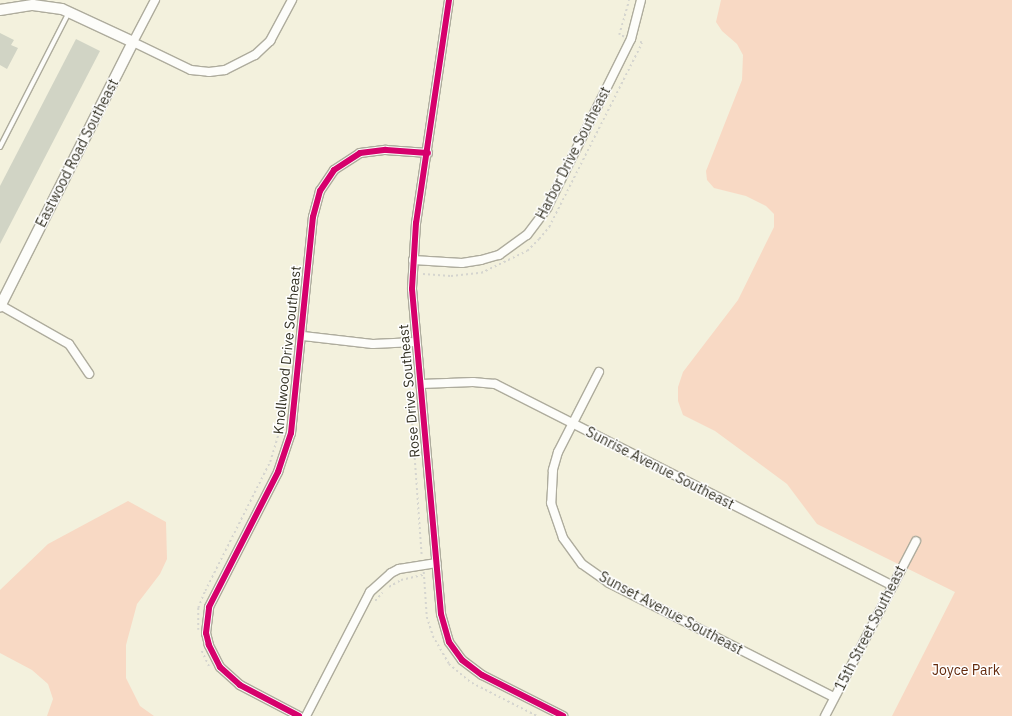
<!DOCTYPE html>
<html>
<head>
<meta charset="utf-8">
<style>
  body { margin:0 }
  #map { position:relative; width:1012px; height:716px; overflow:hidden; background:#f3f1dd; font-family:"IBM Plex Sans",sans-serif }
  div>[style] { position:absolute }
  .green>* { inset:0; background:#f8d9c4 }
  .building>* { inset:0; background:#d1d4c5 }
  .path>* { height:1.5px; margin-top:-0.75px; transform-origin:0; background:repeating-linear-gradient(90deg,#d5d5cf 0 2px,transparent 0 5px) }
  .roads { filter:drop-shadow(1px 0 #aeac9d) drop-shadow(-1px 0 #aeac9d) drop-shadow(0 1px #aeac9d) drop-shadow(0 -1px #aeac9d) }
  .service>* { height:4px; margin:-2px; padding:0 2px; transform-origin:2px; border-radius:2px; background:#fdfdfa }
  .minor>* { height:8px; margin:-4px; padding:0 4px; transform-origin:4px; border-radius:4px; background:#fdfdfa }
  .tertiary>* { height:10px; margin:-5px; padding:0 5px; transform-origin:5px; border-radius:5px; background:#fdfdfa }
  .cycleway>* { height:6px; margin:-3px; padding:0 3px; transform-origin:3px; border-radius:3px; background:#d6006c }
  span { translate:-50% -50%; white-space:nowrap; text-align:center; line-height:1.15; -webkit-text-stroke:3px #fff; paint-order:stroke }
  .street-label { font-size:14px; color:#343224 }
  .park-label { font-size:14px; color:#642a0d }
</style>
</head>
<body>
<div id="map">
  <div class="green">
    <i style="clip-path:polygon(721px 0,1012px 0,1012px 716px,892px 716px,955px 592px,817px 524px,787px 484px,715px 431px,683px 415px,678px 401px,678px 387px,683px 372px,738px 300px,774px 227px,774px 214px,766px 206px,746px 196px,714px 188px,707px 180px,706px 171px,742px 80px,743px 55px,737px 44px,722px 31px,716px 22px)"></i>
    <i style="clip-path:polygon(128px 501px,166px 522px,167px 559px,160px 574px,137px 604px,126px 645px,126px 678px,140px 706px,154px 716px,47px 716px,53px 699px,48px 684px,32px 670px,0 653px,0 590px,48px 544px)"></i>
  </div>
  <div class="building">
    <i style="clip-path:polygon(0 33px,14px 40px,11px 45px,18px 48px,7px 69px,0 65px)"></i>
    <i style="clip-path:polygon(76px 39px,100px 51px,0 244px,0 186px)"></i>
  </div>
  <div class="path">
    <i style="left:624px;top:37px;width:5px;rotate:-158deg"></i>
    <i style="left:619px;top:35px;width:36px;rotate:-74deg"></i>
    <i style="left:423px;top:274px;width:28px;rotate:4deg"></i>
    <i style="left:451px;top:276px;width:30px;rotate:-6deg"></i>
    <i style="left:481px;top:273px;width:51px;rotate:-25.6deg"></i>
    <i style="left:527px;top:251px;width:17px;rotate:-45deg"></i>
    <i style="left:539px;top:239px;width:16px;rotate:-50deg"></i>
    <i style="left:549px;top:227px;width:206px;rotate:-63.2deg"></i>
    <i style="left:642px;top:43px;width:3px;rotate:-162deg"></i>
    <i style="left:411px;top:403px;width:154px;rotate:85.9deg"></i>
    <i style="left:424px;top:572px;width:45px;rotate:86.2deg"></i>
    <i style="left:427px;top:617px;width:20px;rotate:72deg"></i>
    <i style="left:433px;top:636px;width:32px;rotate:60deg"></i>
    <i style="left:449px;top:664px;width:30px;rotate:40deg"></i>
    <i style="left:472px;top:683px;width:73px;rotate:26.9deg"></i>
    <i style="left:389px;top:587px;width:14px;rotate:-30deg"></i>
    <i style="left:401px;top:580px;width:23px;rotate:-13deg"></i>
    <i style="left:375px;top:601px;width:11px;rotate:-49deg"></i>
    <i style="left:198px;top:630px;width:22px;rotate:-90deg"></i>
    <i style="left:198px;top:608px;width:18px;rotate:-68deg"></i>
    <i style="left:205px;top:591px;width:144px;rotate:-63.3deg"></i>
    <i style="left:270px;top:462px;width:45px;rotate:-73.2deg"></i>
    <i style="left:202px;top:651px;width:17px;rotate:65deg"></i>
  </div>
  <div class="roads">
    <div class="service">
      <i style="left:0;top:147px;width:152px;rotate:-62.9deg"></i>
    </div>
    <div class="minor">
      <i style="left:155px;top:0;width:47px;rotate:117.6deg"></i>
      <i style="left:133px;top:42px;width:64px;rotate:25.8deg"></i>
      <i style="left:191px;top:70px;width:18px;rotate:6deg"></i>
      <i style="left:209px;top:72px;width:16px;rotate:-7deg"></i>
      <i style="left:225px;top:70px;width:34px;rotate:-27deg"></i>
      <i style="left:255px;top:55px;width:21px;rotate:-43deg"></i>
      <i style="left:270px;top:41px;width:47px;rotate:-61.8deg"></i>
      <i style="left:449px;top:0;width:225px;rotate:98.4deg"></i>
      <i style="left:416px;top:223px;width:66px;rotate:93.5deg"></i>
      <i style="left:412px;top:289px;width:326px;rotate:84.9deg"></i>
      <i style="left:441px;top:614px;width:29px;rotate:74deg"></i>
      <i style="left:449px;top:642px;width:22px;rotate:54deg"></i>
      <i style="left:462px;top:660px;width:25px;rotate:37deg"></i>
      <i style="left:482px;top:675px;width:91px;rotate:26.8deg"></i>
      <i style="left:413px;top:260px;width:49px;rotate:3.5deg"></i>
      <i style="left:462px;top:263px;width:19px;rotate:-9deg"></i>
      <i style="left:481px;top:260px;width:19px;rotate:-16deg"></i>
      <i style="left:499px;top:255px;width:34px;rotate:-36deg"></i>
      <i style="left:527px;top:235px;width:34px;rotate:-53deg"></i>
      <i style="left:547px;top:208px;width:189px;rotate:-63.6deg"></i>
      <i style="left:631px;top:39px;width:40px;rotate:-75.6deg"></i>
      <i style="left:0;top:305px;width:79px;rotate:29.5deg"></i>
      <i style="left:69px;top:344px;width:36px;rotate:56deg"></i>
      <i style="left:303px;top:336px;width:70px;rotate:6.5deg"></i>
      <i style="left:373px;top:344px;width:42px;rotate:-2.7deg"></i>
      <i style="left:599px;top:372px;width:90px;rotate:117.1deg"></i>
      <i style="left:558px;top:452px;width:19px;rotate:106deg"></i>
      <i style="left:553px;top:470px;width:33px;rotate:93deg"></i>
      <i style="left:551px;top:503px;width:37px;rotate:71deg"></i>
      <i style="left:563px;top:538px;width:32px;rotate:54deg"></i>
      <i style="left:582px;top:564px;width:33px;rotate:35deg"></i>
      <i style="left:609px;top:583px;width:252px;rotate:26.9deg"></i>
      <i style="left:421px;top:384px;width:52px;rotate:-2.2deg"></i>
      <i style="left:473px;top:382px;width:22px;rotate:5deg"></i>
      <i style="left:495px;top:384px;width:445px;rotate:26.9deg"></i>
      <i style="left:299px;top:716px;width:67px;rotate:-152.3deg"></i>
      <i style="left:240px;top:685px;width:27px;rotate:-138deg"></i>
      <i style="left:220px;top:667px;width:25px;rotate:-117deg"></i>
      <i style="left:209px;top:645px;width:12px;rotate:-104deg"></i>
      <i style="left:206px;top:633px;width:26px;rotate:-83deg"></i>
      <i style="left:209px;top:607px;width:152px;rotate:-62.9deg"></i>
      <i style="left:278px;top:472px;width:41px;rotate:-71.6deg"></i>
      <i style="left:291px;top:433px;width:217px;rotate:-84.2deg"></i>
      <i style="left:313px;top:217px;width:27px;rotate:-75deg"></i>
      <i style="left:320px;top:191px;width:25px;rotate:-56deg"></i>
      <i style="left:334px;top:170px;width:31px;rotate:-33deg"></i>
      <i style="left:360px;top:153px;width:26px;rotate:-7deg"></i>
      <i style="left:386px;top:150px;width:42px;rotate:4.1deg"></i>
      <i style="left:306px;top:716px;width:140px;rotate:-62.7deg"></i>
      <i style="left:370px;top:592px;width:28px;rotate:-42deg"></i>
      <i style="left:391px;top:573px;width:9px;rotate:-27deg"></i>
      <i style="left:399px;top:569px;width:38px;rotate:-9deg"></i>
      <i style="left:825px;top:716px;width:197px;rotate:-62.5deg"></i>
    </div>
    <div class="tertiary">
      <i style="left:0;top:10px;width:33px;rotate:-9deg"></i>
      <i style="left:33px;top:5px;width:29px;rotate:8deg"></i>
      <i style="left:62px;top:9px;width:78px;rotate:24.9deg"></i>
      <i style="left:133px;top:42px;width:296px;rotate:116.7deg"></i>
    </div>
  </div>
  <div class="cycleway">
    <i style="left:449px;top:0;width:225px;rotate:98.4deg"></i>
    <i style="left:416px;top:223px;width:66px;rotate:93.5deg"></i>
    <i style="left:412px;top:289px;width:326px;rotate:84.9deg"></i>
    <i style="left:441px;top:614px;width:29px;rotate:74deg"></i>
    <i style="left:449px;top:642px;width:22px;rotate:54deg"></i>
    <i style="left:462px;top:660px;width:25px;rotate:37deg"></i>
    <i style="left:482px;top:675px;width:91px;rotate:26.8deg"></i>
    <i style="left:299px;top:716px;width:67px;rotate:-152.3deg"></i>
    <i style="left:240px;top:685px;width:27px;rotate:-138deg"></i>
    <i style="left:220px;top:667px;width:25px;rotate:-117deg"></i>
    <i style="left:209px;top:645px;width:12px;rotate:-104deg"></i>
    <i style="left:206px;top:633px;width:26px;rotate:-83deg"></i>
    <i style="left:209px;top:607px;width:152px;rotate:-62.9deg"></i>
    <i style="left:278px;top:472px;width:41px;rotate:-71.6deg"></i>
    <i style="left:291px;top:433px;width:217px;rotate:-84.2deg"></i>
    <i style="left:313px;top:217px;width:27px;rotate:-75deg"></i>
    <i style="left:320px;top:191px;width:25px;rotate:-56deg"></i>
    <i style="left:334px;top:170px;width:31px;rotate:-33deg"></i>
    <i style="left:360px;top:153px;width:26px;rotate:-7deg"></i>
    <i style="left:386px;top:150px;width:42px;rotate:4.1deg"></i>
  </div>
  <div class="street-label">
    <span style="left:77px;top:153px;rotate:-63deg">Eastwood Road Southeast</span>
    <span style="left:573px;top:153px;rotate:-63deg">Harbor Drive Southeast</span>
    <span style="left:287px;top:350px;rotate:-84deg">Knollwood Drive Southeast</span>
    <span style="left:409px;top:391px;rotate:-95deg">Rose Drive Southeast</span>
    <span style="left:660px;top:468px;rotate:27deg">Sunrise Avenue Southeast</span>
    <span style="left:671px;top:613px;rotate:28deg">Sunset Avenue Southeast</span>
    <span style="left:870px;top:628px;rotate:-63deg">15th Street Southeast</span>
  </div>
  <div class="park-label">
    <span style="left:966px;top:670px">Joyce Park</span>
  </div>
</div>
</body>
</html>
